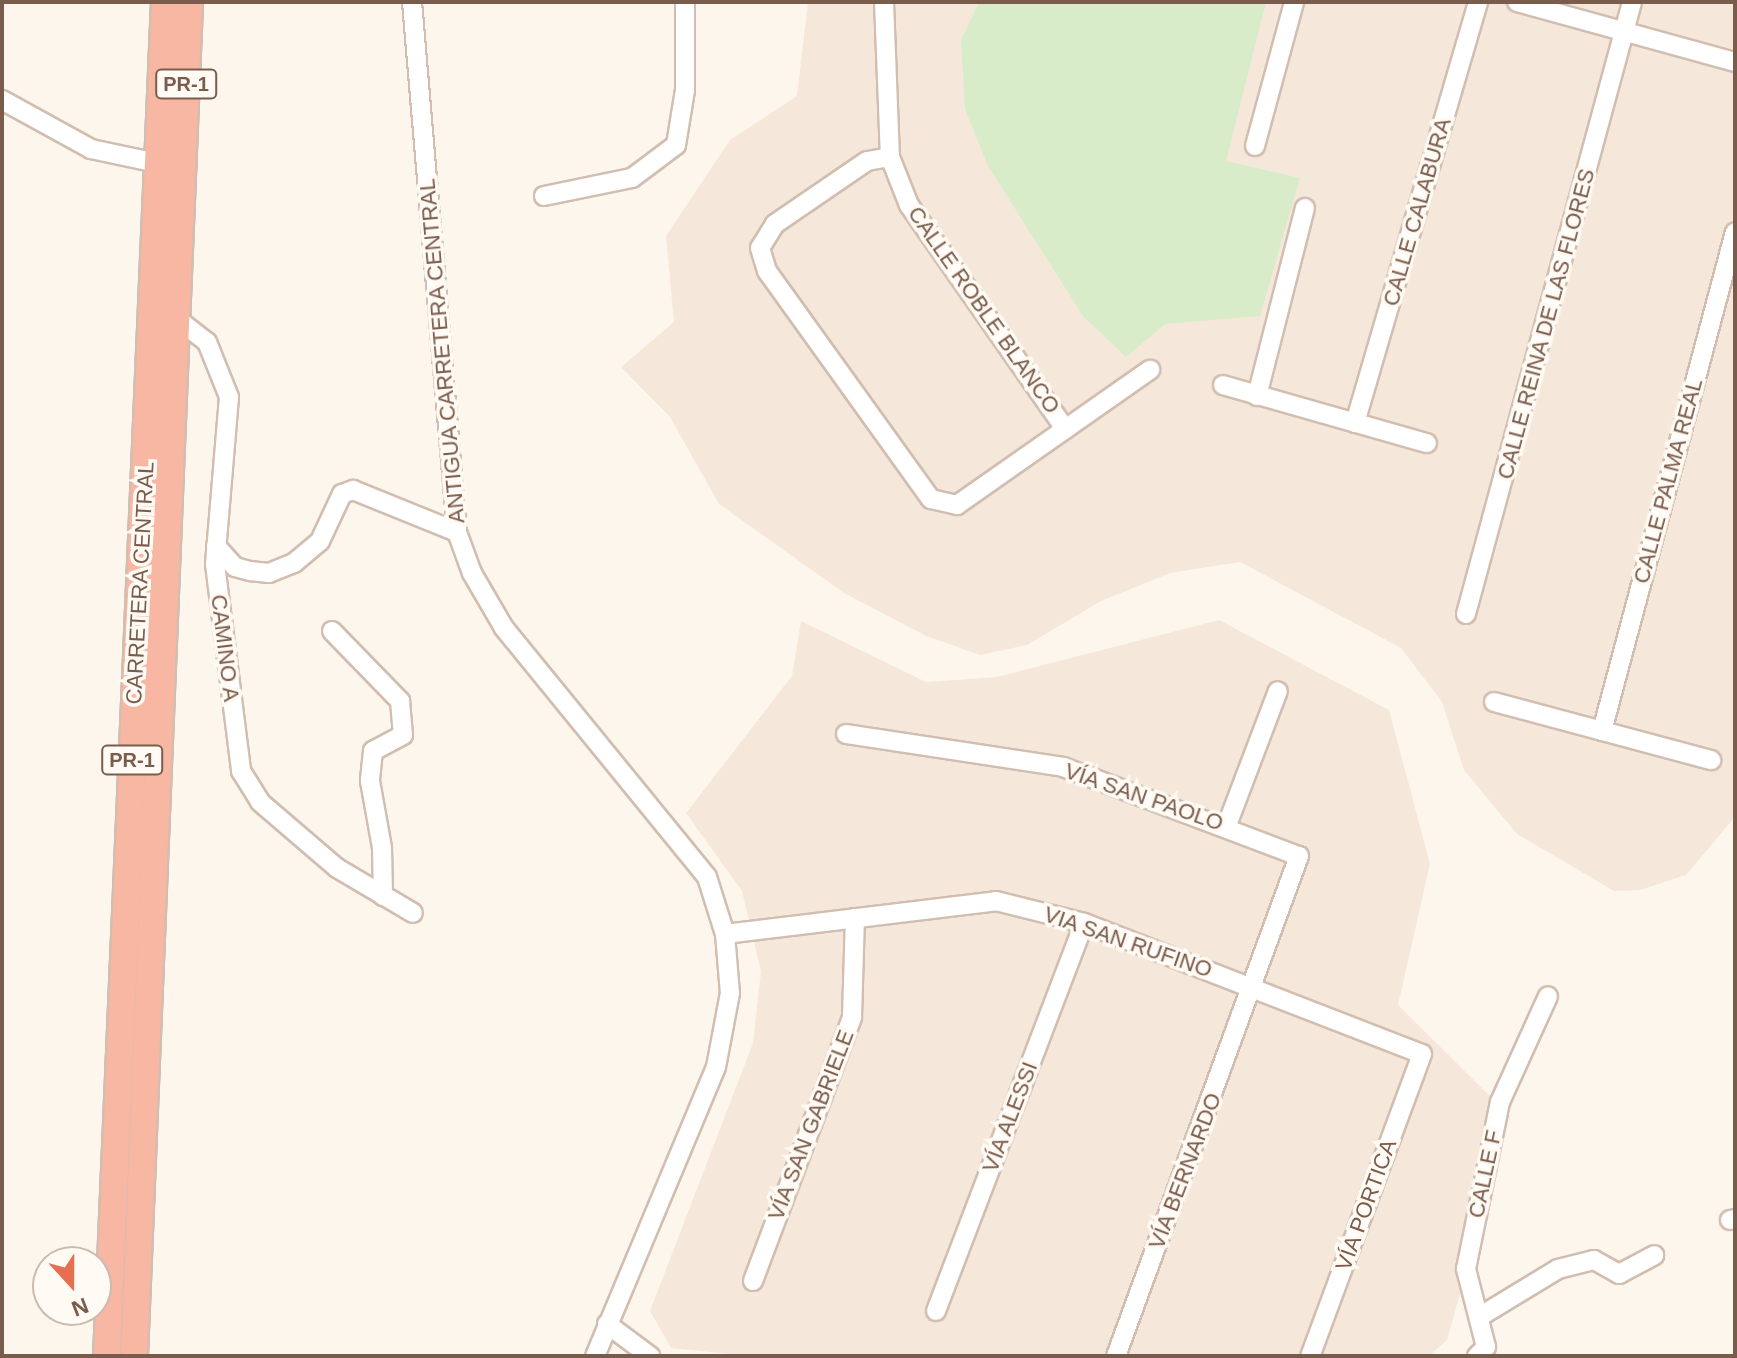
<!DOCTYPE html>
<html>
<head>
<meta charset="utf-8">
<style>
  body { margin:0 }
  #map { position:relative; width:1737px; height:1358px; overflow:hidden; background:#fdf6ec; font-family:Helvetica,sans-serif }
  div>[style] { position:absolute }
  .residential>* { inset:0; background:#f5e8da }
  .green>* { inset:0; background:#d8ecc9 }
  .roads { filter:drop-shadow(2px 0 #d1beb0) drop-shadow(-2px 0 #d1beb0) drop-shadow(0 2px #d1beb0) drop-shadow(0 -2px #d1beb0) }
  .minor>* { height:18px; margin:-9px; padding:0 9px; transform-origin:9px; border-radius:9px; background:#fff }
  .highway>* { height:26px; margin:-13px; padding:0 13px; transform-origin:13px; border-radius:13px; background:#f7b7a3 }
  span { translate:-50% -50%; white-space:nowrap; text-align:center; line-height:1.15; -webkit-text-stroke:7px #fffaf3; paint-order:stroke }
  .shield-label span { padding:2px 6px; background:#fffaf3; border:2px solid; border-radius:6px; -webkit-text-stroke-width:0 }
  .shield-label { font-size:20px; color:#7a5c4d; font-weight:700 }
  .street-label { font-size:22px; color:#7a5c4d }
  .frame { position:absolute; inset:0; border:4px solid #7a5c4d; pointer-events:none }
  .north { position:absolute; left:32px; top:1246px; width:80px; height:80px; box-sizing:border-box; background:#fffaf3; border:2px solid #cabbb1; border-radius:50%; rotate:159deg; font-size:22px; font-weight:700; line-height:32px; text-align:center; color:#7a5c4d }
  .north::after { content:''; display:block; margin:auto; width:28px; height:36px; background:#e76f51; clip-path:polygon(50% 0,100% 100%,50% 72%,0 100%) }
</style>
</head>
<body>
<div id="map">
  <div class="residential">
    <i style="clip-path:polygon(808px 2px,1735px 2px,1735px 817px,1686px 875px,1641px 890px,1614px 891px,1517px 834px,1464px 770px,1442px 702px,1401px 648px,1240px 562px,1170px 573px,1101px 601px,1027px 645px,980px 655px,926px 636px,844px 593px,719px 504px,670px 417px,621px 367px,674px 322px,666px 236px,730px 140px,797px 96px)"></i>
    <i style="clip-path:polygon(1219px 620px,1389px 710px,1430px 864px,1398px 1005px,1510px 1116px,1447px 1340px,1429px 1356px,749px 1356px,671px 1348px,650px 1311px,753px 1043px,761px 971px,742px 891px,686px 813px,792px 676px,801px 621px,926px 682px,997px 677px)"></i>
  </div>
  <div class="green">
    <i style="clip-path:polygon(979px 2px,1266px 2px,1226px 161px,1300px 178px,1260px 316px,1165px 324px,1126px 357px,1083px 316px,988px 166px,965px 109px,961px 40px)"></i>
  </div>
  <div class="roads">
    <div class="minor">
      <i style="left:412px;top:2px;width:532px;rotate:85.15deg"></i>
      <i style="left:457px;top:532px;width:44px;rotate:69.9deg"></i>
      <i style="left:472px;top:573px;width:64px;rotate:59.8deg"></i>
      <i style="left:504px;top:628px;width:321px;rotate:50.8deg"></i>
      <i style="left:707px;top:877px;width:60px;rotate:72.5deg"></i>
      <i style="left:725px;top:934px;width:59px;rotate:85.2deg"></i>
      <i style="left:730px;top:993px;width:75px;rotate:100.7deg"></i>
      <i style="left:716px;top:1067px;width:313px;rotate:112.7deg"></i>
      <i style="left:884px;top:2px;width:155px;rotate:87.8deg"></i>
      <i style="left:890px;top:157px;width:52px;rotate:68.4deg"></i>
      <i style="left:909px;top:205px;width:273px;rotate:55.1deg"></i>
      <i style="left:1517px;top:2px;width:226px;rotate:15.4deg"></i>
      <i style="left:2px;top:100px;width:102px;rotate:28.8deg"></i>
      <i style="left:91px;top:149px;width:78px;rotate:11.9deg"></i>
      <i style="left:1255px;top:146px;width:149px;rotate:-74.8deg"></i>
      <i style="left:890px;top:157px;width:23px;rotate:170deg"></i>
      <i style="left:867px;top:161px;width:112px;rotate:145.6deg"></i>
      <i style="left:775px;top:224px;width:28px;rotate:122deg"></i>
      <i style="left:760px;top:248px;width:24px;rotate:73deg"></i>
      <i style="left:767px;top:271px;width:281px;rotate:54.3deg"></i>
      <i style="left:931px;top:499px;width:27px;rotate:13deg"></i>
      <i style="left:957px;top:505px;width:236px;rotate:-35deg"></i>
      <i style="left:544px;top:196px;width:90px;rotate:-11.6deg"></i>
      <i style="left:632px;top:178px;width:55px;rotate:-36.9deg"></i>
      <i style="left:676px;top:145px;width:56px;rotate:-80.7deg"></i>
      <i style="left:685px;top:90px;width:88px;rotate:-90deg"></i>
      <i style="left:176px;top:318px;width:39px;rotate:38deg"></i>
      <i style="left:207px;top:342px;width:59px;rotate:68.2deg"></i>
      <i style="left:229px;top:397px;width:168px;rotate:94.8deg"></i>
      <i style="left:215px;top:564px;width:209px;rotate:82.8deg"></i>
      <i style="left:241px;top:771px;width:36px;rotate:58deg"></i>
      <i style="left:260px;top:802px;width:101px;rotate:40.6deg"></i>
      <i style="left:337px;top:868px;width:88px;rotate:30.6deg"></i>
      <i style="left:1223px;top:385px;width:212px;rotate:15.9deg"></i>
      <i style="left:1257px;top:396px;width:194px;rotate:-75.7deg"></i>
      <i style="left:1355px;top:423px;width:439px;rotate:-73.7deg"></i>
      <i style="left:216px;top:546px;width:28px;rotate:48deg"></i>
      <i style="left:235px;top:567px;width:16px;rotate:15deg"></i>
      <i style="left:250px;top:571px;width:19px;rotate:6deg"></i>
      <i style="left:269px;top:573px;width:27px;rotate:-22deg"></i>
      <i style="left:294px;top:563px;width:34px;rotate:-40deg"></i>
      <i style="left:320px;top:541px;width:52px;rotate:-64.9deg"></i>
      <i style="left:342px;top:494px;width:12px;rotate:-20deg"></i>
      <i style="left:353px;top:490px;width:112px;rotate:22deg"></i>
      <i style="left:1466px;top:614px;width:634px;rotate:-74.82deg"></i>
      <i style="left:332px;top:631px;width:98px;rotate:45.8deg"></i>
      <i style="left:400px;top:701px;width:34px;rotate:85deg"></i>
      <i style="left:403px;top:735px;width:34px;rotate:152deg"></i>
      <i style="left:373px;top:751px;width:30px;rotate:96deg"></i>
      <i style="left:370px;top:781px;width:68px;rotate:79.8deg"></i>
      <i style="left:382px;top:848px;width:48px;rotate:88.8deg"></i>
      <i style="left:1494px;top:702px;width:225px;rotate:15deg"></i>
      <i style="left:1602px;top:731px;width:516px;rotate:-75.08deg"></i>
      <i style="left:846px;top:734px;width:219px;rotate:8.6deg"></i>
      <i style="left:1063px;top:767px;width:252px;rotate:20.7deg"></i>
      <i style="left:1299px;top:856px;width:532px;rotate:110.1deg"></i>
      <i style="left:1227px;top:825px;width:143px;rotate:-69.2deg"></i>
      <i style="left:725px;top:934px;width:273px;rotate:-6.9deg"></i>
      <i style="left:996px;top:901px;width:91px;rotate:14deg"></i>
      <i style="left:1084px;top:923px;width:362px;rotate:21.2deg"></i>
      <i style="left:1422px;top:1054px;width:322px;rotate:110.3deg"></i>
      <i style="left:1730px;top:1220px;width:5px;rotate:-11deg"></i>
      <i style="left:753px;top:1281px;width:282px;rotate:-69.4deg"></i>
      <i style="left:852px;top:1017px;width:99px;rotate:-88.3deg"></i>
      <i style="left:936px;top:1311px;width:415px;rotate:-69.1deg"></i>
      <i style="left:1479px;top:1317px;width:92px;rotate:-31.3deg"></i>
      <i style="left:1558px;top:1269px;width:37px;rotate:-14deg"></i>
      <i style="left:1594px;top:1260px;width:29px;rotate:29deg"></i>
      <i style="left:1619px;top:1274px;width:40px;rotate:-28deg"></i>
      <i style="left:607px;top:1324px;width:54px;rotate:36.7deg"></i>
      <i style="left:1477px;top:1356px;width:13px;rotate:-45deg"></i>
      <i style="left:1486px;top:1347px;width:81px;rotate:-104.4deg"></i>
      <i style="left:1466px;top:1269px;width:170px;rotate:-78.5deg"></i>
      <i style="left:1500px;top:1102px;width:116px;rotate:-65.6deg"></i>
    </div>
    <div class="highway">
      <i style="left:107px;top:1356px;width:1355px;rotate:-87.55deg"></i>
      <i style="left:134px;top:1356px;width:1355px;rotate:-87.67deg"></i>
    </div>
  </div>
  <div class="shield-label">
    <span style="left:186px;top:84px">PR-1</span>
    <span style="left:132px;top:760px">PR-1</span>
  </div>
  <div class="street-label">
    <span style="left:1417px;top:212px;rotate:-74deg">CALLE CALABURA</span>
    <span style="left:984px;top:310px;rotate:55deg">CALLE ROBLE BLANCO</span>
    <span style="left:1546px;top:324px;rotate:-75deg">CALLE REINA DE LAS FLORES</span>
    <span style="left:442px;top:351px;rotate:-95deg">ANTIGUA CARRETERA CENTRAL</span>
    <span style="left:1668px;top:481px;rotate:-75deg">CALLE PALMA REAL</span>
    <span style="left:140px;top:583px;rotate:-87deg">CARRETERA CENTRAL</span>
    <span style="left:225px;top:648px;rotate:83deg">CAMINO A</span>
    <span style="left:1144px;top:797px;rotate:19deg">VÍA SAN PAOLO</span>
    <span style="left:1128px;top:942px;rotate:19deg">VIA SAN RUFINO</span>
    <span style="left:1010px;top:1117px;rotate:-69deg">VÍA ALESSI</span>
    <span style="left:811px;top:1125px;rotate:-69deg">VÍA SAN GABRIELE</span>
    <span style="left:1185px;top:1171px;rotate:-69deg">VÍA BERNARDO</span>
    <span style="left:1485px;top:1174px;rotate:-78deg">CALLE F</span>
    <span style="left:1366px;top:1205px;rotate:-70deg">VÍA PORTICA</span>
  </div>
  <div class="frame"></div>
  <div class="north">N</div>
</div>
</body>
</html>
